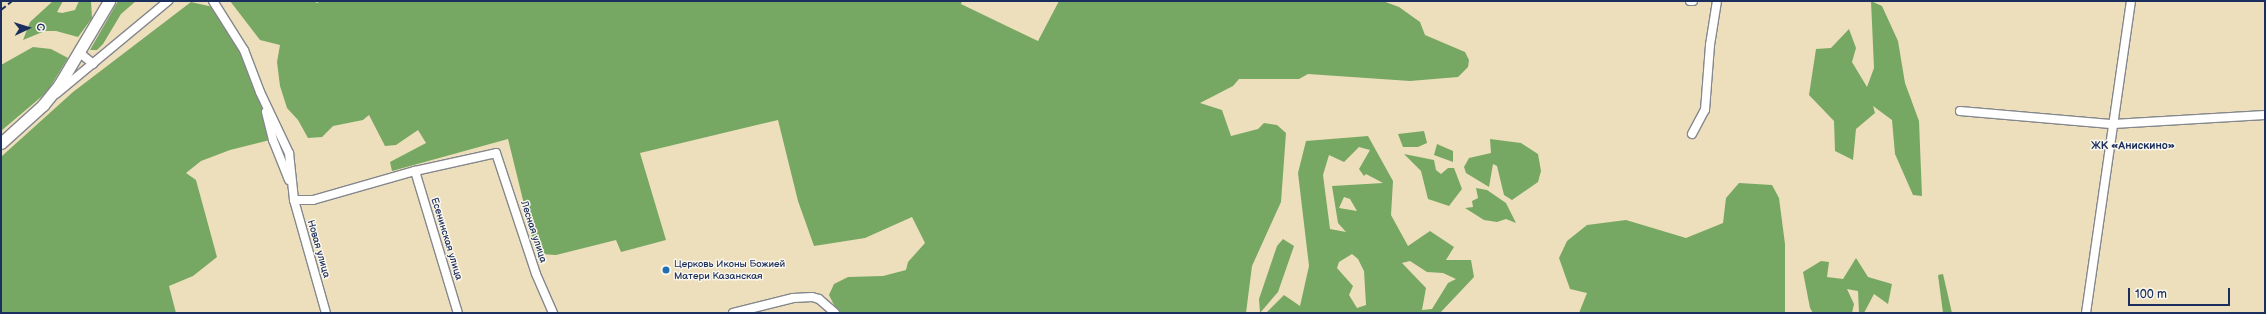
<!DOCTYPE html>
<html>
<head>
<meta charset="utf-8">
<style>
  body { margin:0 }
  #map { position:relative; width:2266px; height:314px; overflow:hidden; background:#eddfbc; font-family:"Balsamiq Sans",sans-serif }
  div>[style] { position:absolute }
  .forest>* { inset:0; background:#77a863 }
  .roads { filter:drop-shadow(1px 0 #84878d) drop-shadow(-1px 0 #84878d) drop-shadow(0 1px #84878d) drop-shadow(0 -1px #84878d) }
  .street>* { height:8px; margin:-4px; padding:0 4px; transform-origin:4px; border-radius:4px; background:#fff }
  .secondary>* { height:11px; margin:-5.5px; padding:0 5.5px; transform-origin:5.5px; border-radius:5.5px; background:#fff }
  .rail>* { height:2px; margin-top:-1px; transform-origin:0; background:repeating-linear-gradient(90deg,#1b2f5e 0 6px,transparent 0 9px) }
  .dots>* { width:11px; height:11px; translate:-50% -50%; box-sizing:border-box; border:2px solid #fbf7ec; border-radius:50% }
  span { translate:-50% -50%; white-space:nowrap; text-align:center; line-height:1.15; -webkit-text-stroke:3px #fbf7ec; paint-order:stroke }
  .street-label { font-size:10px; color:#1b2f5e }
  .poi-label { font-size:10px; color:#1b2f5e }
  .left { translate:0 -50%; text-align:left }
  .neighbourhood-label { font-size:11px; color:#1b2f5e; font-weight:700 }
  .frame { position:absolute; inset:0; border:2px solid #1b2f5e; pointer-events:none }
  .north { position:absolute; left:8px; top:8px; width:40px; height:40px; -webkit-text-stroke:3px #fbf7ec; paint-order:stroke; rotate:86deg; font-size:11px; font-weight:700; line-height:16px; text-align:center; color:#1b2f5e }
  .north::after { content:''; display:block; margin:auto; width:14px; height:18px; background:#1b2f5e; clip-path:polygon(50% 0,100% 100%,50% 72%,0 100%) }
  .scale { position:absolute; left:2128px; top:288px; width:102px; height:18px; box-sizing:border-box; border:2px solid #1b2f5e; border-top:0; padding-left:5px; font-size:12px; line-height:14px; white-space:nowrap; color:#1b2f5e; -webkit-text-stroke:3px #fbf7ec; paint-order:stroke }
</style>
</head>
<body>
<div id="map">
  <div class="forest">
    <i style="clip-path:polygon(53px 1px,63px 1px,57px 12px,62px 13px,75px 10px,79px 1px,91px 1px,92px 18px,78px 37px,56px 31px,45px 31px,23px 40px,30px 22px)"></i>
    <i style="clip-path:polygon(118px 1px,136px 1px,121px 14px,103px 44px,97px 50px,90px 50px)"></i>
    <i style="clip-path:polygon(230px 1px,314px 1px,317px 3px,320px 1px,962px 1px,961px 4px,1038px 41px,1059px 1px,1383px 1px,1399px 7px,1420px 22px,1425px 35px,1465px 52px,1469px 60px,1468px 67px,1458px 77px,1410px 81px,1308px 74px,1299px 79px,1239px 79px,1233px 86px,1200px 103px,1222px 110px,1231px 136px,1258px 129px,1264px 123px,1277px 125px,1286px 133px,1281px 202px,1252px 266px,1246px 313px,838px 313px,829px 295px,834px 284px,848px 277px,883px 276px,906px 270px,908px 262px,925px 243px,912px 217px,865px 238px,814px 246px,798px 201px,778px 120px,640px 153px,666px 240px,621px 252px,616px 240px,556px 255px,540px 254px,535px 249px,508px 139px,392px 171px,390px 162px,426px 143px,418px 130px,396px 145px,385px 146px,369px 115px,363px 120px,333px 126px,322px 137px,308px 138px,298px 120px,287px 108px,280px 86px,277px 62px,280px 45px,260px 40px)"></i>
    <i style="clip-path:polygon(1871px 1px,1882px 6px,1898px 41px,1905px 83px,1919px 121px,1922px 196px,1913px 195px,1895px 154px,1892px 120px,1873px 106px,1875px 113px,1856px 129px,1853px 160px,1835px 151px,1834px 121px,1809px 95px,1816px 49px,1831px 48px,1849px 29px,1856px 48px,1852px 62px,1867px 87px,1874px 68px)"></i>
    <i style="clip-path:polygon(191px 2px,213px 7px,241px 50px,261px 103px,270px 140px,230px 150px,201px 161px,186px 173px,196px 180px,217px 257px,193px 276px,169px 286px,176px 313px,1px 313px,2px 156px,73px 92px)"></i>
    <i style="clip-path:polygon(33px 47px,51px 49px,68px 58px,47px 92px,1px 131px,1px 65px)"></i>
    <i style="clip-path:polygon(1424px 131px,1427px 143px,1418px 147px,1403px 147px,1398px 134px)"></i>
    <i style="clip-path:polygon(evenodd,1368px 136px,1393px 181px,1391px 215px,1408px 246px,1430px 231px,1454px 247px,1446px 260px,1471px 260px,1474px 277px,1440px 313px,1266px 313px,1284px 295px,1300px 306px,1309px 266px,1298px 173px,1306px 141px,1368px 136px,1359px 147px,1370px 150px,1359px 169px,1364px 176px,1366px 174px,1383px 183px,1332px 186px,1338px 223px,1346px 232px,1330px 229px,1323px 175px,1329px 155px,1344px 162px,1359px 147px,1368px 136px,1344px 197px,1350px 199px,1357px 211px,1339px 208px,1344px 197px,1368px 136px,1352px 254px,1358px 259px,1364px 271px,1366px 305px,1357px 308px,1349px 295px,1353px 286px,1337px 268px,1339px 262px,1352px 254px,1368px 136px,1410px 261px,1427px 272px,1443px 273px,1456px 279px,1448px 283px,1432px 309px,1422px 310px,1426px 288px,1402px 263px,1410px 261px)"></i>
    <i style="clip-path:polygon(1490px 139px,1521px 143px,1538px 154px,1541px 171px,1538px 182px,1512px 200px,1504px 195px,1497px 166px,1493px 164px,1489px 187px,1466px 173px,1464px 167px,1469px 158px,1491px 153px)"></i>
    <i style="clip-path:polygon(1437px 144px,1453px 151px,1453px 162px,1434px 155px)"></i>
    <i style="clip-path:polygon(1404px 154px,1434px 160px,1436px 170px,1441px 174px,1448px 168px,1454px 168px,1462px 189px,1449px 206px,1428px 199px,1421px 171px)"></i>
    <i style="clip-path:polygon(1739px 183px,1772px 185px,1779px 198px,1785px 244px,1785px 313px,1579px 313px,1587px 293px,1570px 289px,1559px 258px,1567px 241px,1587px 225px,1626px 220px,1686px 238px,1723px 223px,1726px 198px)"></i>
    <i style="clip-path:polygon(1476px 188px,1487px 190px,1506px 203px,1516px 223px,1506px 219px,1497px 222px,1484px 220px,1465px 208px,1473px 207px,1472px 201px,1478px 198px)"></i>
    <i style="clip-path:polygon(1283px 239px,1294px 246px,1278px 292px,1260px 313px,1259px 299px,1277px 246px)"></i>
    <i style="clip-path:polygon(1856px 258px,1868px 277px,1892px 284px,1888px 304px,1874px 294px,1864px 313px,1859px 313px,1858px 291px,1847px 289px,1854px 304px,1852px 313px,1813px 313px,1810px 308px,1803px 272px,1821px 261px,1829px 262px,1827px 277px,1843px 279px)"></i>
    <i style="clip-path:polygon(1943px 274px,1952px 313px,1943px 313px,1938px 275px)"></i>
  </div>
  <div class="roads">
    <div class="street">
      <i style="left:213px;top:1px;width:58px;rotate:57.7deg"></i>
      <i style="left:244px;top:50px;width:45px;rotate:69.1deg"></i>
      <i style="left:260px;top:92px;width:68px;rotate:64.6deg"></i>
      <i style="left:289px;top:153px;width:47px;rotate:83.9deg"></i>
      <i style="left:294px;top:200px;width:117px;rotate:74.2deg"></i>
      <i style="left:1690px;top:1px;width:3px"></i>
      <i style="left:80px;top:53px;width:17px;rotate:40deg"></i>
      <i style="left:56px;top:94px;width:146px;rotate:-39.7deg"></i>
      <i style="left:1960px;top:111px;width:154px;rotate:4.9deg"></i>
      <i style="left:2113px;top:124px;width:152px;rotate:-3.4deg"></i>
      <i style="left:266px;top:112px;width:29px;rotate:76deg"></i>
      <i style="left:273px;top:140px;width:43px;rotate:68.2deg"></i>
      <i style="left:1692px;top:134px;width:27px;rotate:-62deg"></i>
      <i style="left:1705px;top:110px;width:65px;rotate:-85.6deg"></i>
      <i style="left:1710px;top:45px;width:45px;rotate:-81deg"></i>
      <i style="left:415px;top:171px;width:148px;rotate:73.2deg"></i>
      <i style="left:294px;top:200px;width:19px"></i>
      <i style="left:313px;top:200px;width:106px;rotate:-15.9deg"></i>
      <i style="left:415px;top:171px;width:83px;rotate:-12.5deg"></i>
      <i style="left:496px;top:153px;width:127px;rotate:71.7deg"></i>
      <i style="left:536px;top:274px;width:43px;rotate:66.4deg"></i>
      <i style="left:733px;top:313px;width:62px;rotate:-14deg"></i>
      <i style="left:793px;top:298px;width:19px;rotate:-3deg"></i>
      <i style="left:812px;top:297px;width:7px;rotate:16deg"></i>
      <i style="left:819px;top:299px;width:21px;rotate:41deg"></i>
      <i style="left:2086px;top:313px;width:315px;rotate:-81.8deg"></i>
    </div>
    <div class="secondary">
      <i style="left:1px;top:143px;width:57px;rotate:-42.1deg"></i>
      <i style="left:43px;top:105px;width:26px;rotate:-51deg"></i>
      <i style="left:59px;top:85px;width:98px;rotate:-59.2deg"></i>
    </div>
  </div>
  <div class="rail">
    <i style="left:1px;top:10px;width:14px;rotate:-39deg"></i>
  </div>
  <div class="dots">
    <i style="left:666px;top:270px;background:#1f6fb2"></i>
  </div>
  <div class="street-label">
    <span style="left:533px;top:232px;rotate:72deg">Лесная улица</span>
    <span style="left:446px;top:239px;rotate:73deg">Есенинская улица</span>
    <span style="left:318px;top:249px;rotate:74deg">Новая улица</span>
  </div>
  <div class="poi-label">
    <span class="left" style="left:674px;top:270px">Церковь Иконы Божией<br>Матери Казанская</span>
  </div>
  <div class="neighbourhood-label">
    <span style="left:2133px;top:146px">ЖК «Анискино»</span>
  </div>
  <div class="frame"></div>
  <div class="north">С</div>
  <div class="scale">100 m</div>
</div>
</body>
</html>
